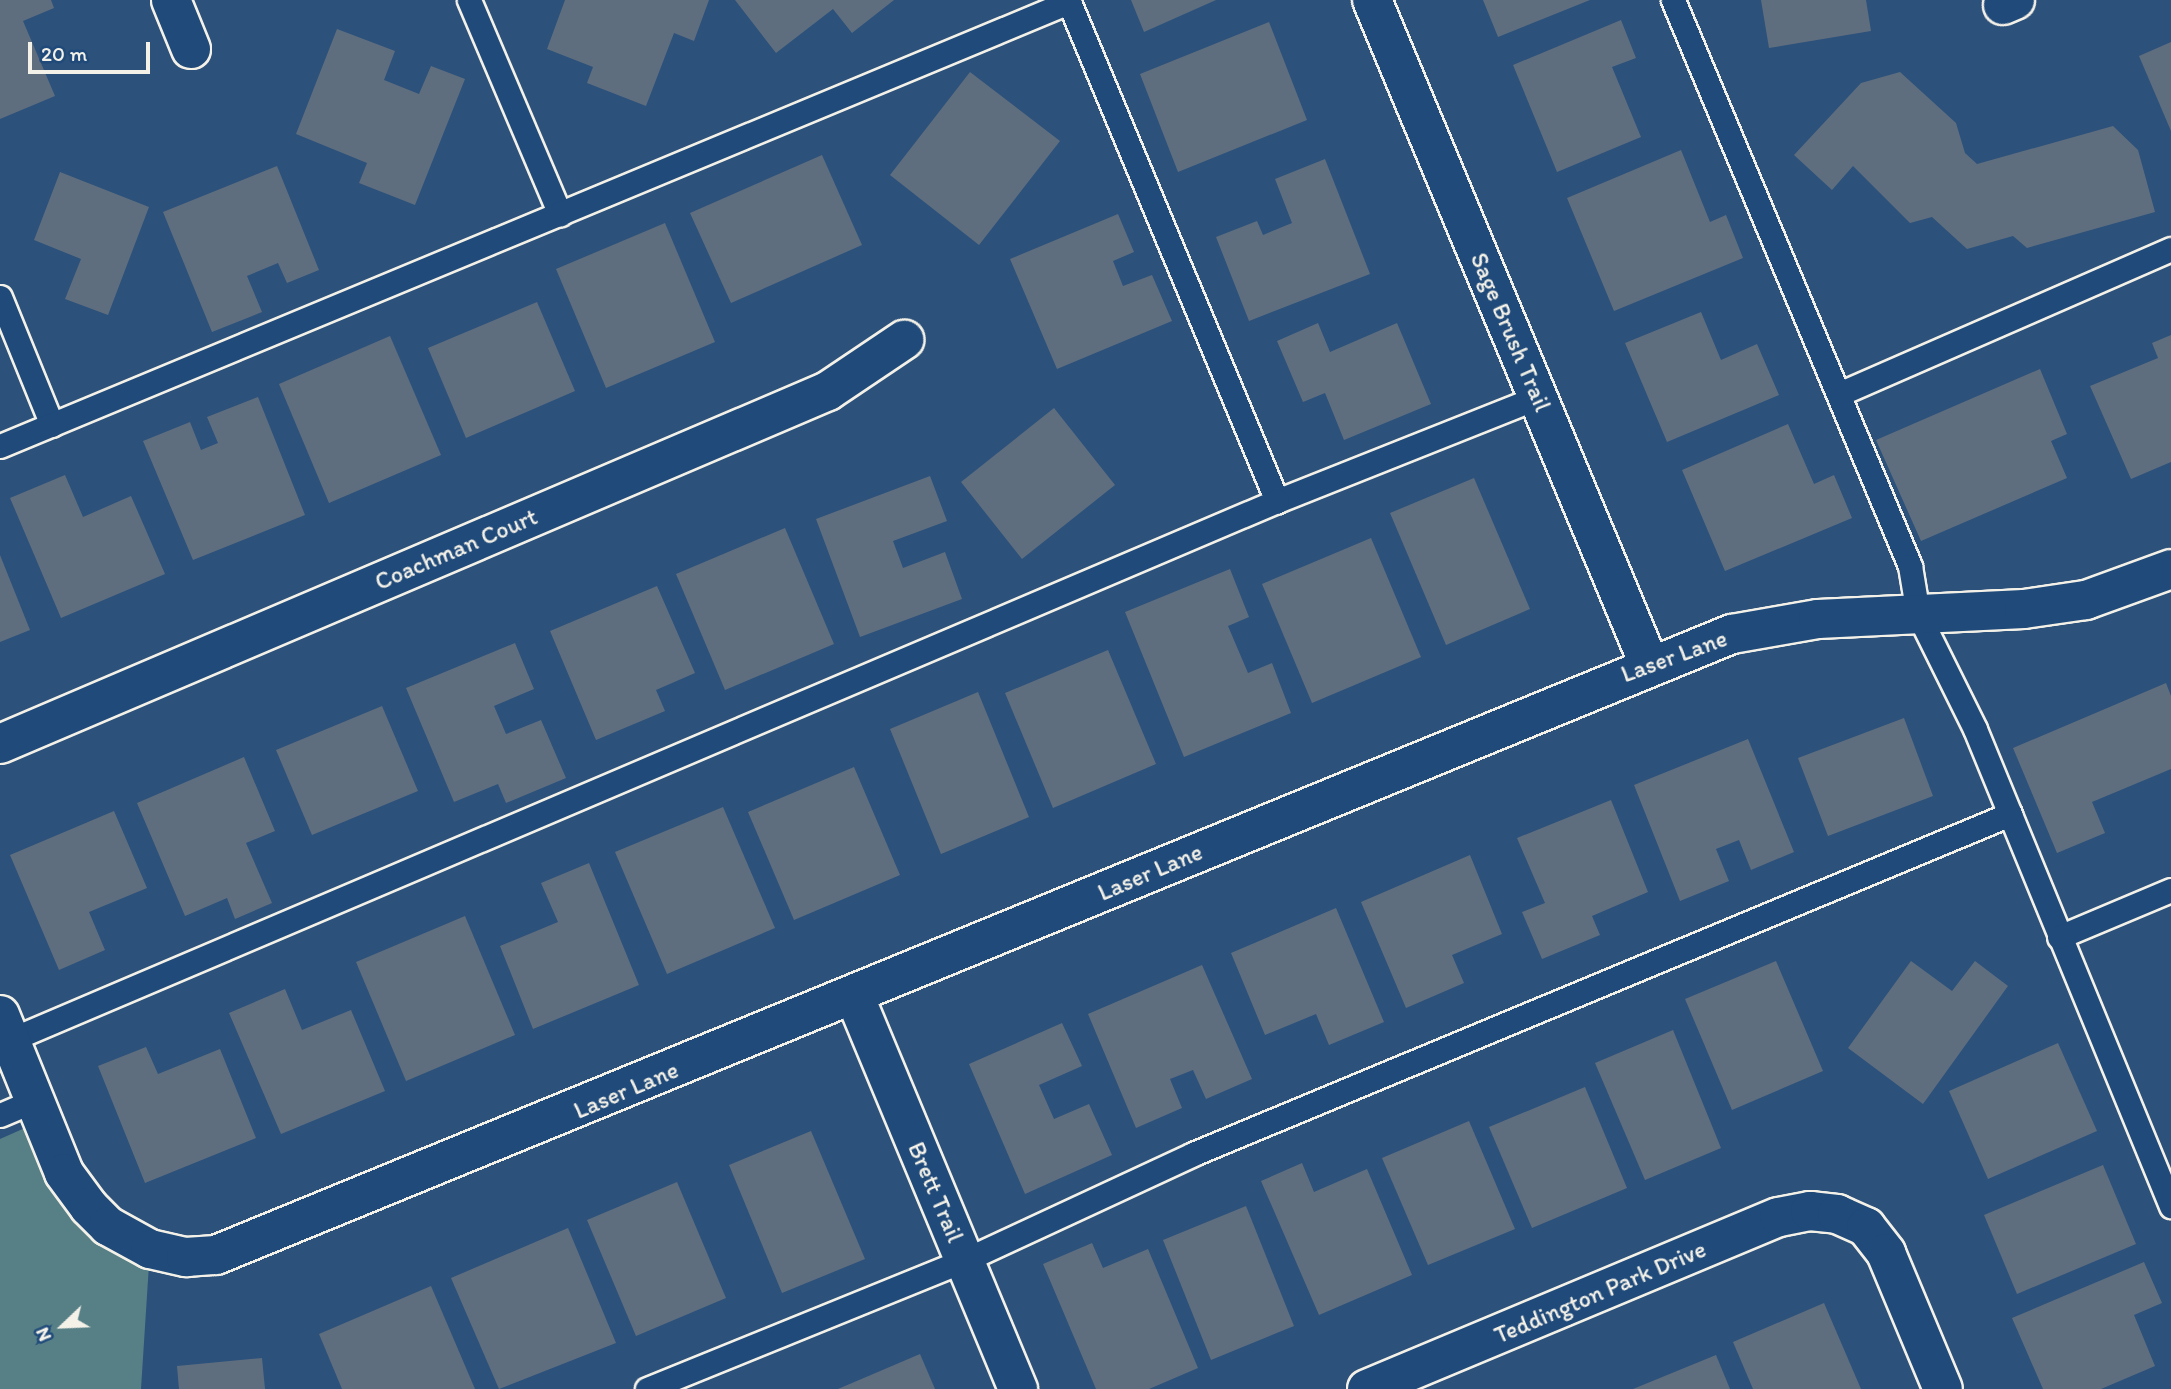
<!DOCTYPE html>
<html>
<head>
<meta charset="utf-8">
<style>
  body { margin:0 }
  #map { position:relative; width:2171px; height:1389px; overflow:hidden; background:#2c517b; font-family:Itim,sans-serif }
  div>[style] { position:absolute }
  .green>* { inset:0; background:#567f86 }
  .building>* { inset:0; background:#5f6e7f }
  .roads { filter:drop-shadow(2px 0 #f4f1e8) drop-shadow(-2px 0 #f4f1e8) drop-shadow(0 2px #f4f1e8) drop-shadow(0 -2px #f4f1e8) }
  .lane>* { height:23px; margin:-11.5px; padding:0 11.5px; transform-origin:11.5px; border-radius:11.5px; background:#1f4a7a }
  .street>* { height:38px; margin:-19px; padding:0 19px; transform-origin:19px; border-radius:19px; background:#1f4a7a }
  span { translate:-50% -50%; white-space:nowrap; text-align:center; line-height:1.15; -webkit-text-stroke:7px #1f4a7a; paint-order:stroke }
  .street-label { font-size:24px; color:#f4f1e8 }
  .north { position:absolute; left:28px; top:1291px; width:70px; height:70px; -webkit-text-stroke:5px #1f4a7a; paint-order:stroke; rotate:247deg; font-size:19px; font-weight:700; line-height:28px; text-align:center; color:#f4f1e8 }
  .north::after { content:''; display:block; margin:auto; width:24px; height:32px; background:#f4f1e8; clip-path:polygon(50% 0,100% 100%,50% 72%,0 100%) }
  .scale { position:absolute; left:28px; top:42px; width:122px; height:32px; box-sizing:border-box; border:4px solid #f4f1e8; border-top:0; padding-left:9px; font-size:21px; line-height:24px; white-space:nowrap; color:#f4f1e8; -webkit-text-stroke:5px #1f4a7a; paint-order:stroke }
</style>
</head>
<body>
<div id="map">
  <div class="green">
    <i style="clip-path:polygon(43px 1120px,64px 1173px,150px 1249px,141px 1389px,0 1389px,0 1139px)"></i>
  </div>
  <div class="building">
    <i style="clip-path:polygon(0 0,51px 0,54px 8px,23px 21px,55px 96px,0 119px)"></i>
    <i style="clip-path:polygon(565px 0,709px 0,694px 41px,674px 33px,646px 106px,587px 83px,593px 67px,547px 49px)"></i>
    <i style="clip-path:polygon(735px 0,894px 0,852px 33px,833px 9px,776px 53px)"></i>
    <i style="clip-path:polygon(1131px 0,1216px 0,1144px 32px)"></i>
    <i style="clip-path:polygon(1483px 0,1590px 0,1498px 37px)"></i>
    <i style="clip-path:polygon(1761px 0,1866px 0,1871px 31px,1769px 48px)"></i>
    <i style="clip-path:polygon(1621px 20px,1636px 58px,1612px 67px,1641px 137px,1557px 172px,1513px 65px)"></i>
    <i style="clip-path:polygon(1269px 22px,1307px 120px,1178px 172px,1140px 74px)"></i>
    <i style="clip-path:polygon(337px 29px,395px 51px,384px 80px,419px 94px,431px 66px,465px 79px,415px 205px,359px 183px,367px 163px,296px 134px)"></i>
    <i style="clip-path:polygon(2171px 42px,2171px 131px,2139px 56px)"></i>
    <i style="clip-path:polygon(970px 72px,1060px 141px,979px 245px,890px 175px)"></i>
    <i style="clip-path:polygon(1900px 72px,1956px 123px,1965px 153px,1977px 164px,2113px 126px,2138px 150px,2155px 212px,2027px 248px,2013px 236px,1967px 249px,1932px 217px,1910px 223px,1853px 166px,1832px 190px,1794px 155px,1861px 83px)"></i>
    <i style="clip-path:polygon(1681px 150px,1710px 222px,1726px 215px,1743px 258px,1614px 311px,1567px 198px)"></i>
    <i style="clip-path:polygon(822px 155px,862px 245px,731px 303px,690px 213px)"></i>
    <i style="clip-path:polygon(1325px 159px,1370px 274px,1249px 321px,1216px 237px,1257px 221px,1263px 235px,1292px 223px,1275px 179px)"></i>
    <i style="clip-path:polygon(277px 166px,319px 270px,287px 283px,278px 263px,247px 276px,262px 312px,212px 332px,163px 212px)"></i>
    <i style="clip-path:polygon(60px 172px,149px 207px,108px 315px,65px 299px,81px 259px,34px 240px)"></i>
    <i style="clip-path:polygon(1118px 214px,1134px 252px,1113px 261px,1123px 286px,1152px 275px,1172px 321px,1057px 369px,1010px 259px)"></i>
    <i style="clip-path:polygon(665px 223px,715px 342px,606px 388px,556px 269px)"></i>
    <i style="clip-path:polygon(537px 302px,575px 391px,466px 438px,428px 348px)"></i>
    <i style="clip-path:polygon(1701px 312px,1721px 360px,1757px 344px,1779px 395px,1667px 442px,1625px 343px)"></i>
    <i style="clip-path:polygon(1318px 323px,1330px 352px,1397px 323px,1431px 404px,1344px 440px,1325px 393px,1303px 402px,1277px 341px)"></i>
    <i style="clip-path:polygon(2171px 335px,2171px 462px,2131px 479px,2090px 386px,2158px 358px,2152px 343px)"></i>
    <i style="clip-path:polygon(390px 336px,441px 455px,329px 503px,279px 384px)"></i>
    <i style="clip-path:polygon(2040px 369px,2067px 434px,2051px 441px,2067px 478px,1921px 541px,1876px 440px)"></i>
    <i style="clip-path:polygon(258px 397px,305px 515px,193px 560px,143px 441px,190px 422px,201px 450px,218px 443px,207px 417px)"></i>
    <i style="clip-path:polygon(1054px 408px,1115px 485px,1022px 559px,961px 482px)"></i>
    <i style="clip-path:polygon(1788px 424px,1814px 484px,1834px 475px,1852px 518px,1725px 571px,1682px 470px)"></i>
    <i style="clip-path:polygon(65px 475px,83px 517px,131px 496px,165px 574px,61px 618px,10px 498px)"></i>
    <i style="clip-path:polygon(930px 476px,947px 521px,893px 541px,903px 568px,945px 552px,962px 599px,860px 637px,816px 519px)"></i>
    <i style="clip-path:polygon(1474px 478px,1530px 609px,1446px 645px,1390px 513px)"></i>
    <i style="clip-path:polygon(785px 528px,834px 644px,725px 690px,676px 574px)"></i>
    <i style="clip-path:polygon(1371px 538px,1421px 657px,1312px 703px,1262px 584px)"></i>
    <i style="clip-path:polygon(0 555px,30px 630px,0 642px)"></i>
    <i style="clip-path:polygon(1230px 569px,1249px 617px,1228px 626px,1248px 673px,1272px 663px,1291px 713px,1184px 757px,1125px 612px)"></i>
    <i style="clip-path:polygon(657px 586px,695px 673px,656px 690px,665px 711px,596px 740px,550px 631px)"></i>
    <i style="clip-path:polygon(515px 643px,534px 689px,494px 706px,506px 734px,541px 720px,566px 778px,506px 803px,498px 784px,454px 802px,406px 688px)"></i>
    <i style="clip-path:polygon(1108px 650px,1156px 764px,1053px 808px,1005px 693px)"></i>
    <i style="clip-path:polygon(2166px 683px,2171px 696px,2171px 769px,2092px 802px,2105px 833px,2057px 853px,2013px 748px)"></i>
    <i style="clip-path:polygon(978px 692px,1029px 817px,941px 854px,890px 729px)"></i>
    <i style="clip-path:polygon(382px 706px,418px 791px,312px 835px,276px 750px)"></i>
    <i style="clip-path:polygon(1904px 718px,1933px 796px,1828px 836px,1798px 758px)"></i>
    <i style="clip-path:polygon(1748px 739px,1794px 852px,1751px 870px,1739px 840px,1716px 849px,1729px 881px,1680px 901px,1634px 785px)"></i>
    <i style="clip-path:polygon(244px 757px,275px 831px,246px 843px,272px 903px,235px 919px,227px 898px,185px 916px,137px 803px)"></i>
    <i style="clip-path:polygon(854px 767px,900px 875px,794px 920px,748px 812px)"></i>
    <i style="clip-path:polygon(1611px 800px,1648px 892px,1592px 916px,1600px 935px,1542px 959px,1522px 912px,1545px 903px,1517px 838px)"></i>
    <i style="clip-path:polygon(723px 807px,775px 928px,667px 974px,615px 852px)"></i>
    <i style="clip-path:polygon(114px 811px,147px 888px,89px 912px,105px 950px,59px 970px,10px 855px)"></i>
    <i style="clip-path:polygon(1470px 855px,1502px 934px,1452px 955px,1464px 983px,1406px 1008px,1361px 902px)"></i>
    <i style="clip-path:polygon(589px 863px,639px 985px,533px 1029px,500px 946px,558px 922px,541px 883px)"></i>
    <i style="clip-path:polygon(1336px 908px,1384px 1022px,1329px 1045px,1316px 1014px,1265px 1035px,1231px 953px)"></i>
    <i style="clip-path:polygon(465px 916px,515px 1035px,406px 1081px,356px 962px)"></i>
    <i style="clip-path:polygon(1776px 961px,1823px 1071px,1732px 1110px,1685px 999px)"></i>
    <i style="clip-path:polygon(1911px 961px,1952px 991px,1975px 961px,2008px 986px,1923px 1104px,1848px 1048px)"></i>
    <i style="clip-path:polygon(1202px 965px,1252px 1079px,1206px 1099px,1193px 1070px,1170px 1079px,1182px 1108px,1136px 1128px,1088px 1014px)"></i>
    <i style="clip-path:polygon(285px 989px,302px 1030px,351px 1010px,385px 1091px,281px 1134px,229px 1013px)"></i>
    <i style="clip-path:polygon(1062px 1023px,1082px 1066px,1039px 1085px,1054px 1119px,1089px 1104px,1112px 1155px,1025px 1194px,969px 1064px)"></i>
    <i style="clip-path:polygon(1673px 1030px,1721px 1148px,1645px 1180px,1595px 1063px)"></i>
    <i style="clip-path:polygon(2058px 1043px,2097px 1131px,1988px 1179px,1949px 1091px)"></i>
    <i style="clip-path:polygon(146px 1047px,158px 1074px,220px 1049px,256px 1138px,145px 1183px,98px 1066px)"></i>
    <i style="clip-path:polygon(1585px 1087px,1627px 1188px,1532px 1228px,1489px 1127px)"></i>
    <i style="clip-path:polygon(1469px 1121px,1515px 1229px,1428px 1265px,1382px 1158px)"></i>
    <i style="clip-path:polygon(811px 1131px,865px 1259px,782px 1293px,729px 1165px)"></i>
    <i style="clip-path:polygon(1302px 1163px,1314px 1192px,1367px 1169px,1412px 1275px,1319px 1315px,1261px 1181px)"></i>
    <i style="clip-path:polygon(2103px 1165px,2136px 1244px,2017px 1294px,1984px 1215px)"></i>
    <i style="clip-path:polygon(677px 1182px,726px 1298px,636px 1336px,587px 1220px)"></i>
    <i style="clip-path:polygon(1246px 1206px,1294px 1326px,1211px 1360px,1163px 1240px)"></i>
    <i style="clip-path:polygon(568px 1228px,616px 1343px,499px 1389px,451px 1278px)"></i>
    <i style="clip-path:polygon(1092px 1243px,1103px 1268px,1148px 1249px,1198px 1368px,1149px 1389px,1096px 1389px,1043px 1264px)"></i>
    <i style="clip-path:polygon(2144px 1262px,2162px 1303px,2134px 1315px,2155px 1366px,2101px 1389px,2043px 1389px,2012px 1318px)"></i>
    <i style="clip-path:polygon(431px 1286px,475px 1389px,342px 1389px,319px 1334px)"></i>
    <i style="clip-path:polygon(1824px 1303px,1861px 1389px,1753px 1389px,1733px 1342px)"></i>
    <i style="clip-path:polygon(920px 1354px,935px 1389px,838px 1389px)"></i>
    <i style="clip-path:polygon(1716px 1355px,1730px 1389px,1633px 1389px)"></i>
    <i style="clip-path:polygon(262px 1358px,265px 1389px,179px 1389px,177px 1366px)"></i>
  </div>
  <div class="roads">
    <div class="lane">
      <i style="left:469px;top:0;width:233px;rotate:67deg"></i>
      <i style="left:1673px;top:0;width:614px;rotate:67.28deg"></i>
      <i style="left:1910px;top:566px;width:49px;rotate:80.5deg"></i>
      <i style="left:1918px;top:614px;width:128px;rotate:63.6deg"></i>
      <i style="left:1975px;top:729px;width:516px;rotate:67.66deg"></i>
      <i style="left:0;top:297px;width:138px;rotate:67.9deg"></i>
      <i style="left:1839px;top:394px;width:362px;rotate:-23.6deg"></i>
      <i style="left:0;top:446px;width:1158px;rotate:-22.56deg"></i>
      <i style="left:1069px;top:2px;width:541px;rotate:67.37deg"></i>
      <i style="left:1277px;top:501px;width:281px;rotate:-21.7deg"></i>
      <i style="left:2059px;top:937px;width:121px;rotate:-22.8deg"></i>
      <i style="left:10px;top:1040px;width:1377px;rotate:-23.05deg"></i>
      <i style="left:0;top:1115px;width:38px;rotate:-23deg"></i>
      <i style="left:647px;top:1389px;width:343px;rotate:-22.1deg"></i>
      <i style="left:965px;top:1260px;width:251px;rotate:-24.9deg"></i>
      <i style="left:1193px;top:1154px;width:885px;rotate:-22.59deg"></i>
    </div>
    <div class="street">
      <i style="left:171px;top:0;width:53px;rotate:67.8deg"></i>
      <i style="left:1372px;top:0;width:719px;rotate:67.36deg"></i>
      <i style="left:2003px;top:5px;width:13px;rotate:-23deg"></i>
      <i style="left:0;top:744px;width:900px;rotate:-23.09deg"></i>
      <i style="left:828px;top:391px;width:92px;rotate:-33.9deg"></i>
      <i style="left:854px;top:995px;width:427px;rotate:67.4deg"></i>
      <i style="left:0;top:1015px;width:170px;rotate:67.9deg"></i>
      <i style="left:64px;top:1173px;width:42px;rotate:53.7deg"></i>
      <i style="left:89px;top:1207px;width:27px;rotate:45deg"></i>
      <i style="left:108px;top:1226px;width:48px;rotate:28.7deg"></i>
      <i style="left:150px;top:1249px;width:37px;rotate:13deg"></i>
      <i style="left:186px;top:1257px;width:30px;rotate:-4deg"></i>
      <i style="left:216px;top:1255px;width:1638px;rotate:-22.28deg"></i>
      <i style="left:1732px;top:634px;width:87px;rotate:-9.9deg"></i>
      <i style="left:1818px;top:619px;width:206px;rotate:-2.8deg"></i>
      <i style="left:2024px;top:609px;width:63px;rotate:-8.3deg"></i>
      <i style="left:2086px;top:600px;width:90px;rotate:-20deg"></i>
      <i style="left:1367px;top:1389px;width:446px;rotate:-22.7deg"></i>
      <i style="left:1779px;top:1217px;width:32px;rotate:-11deg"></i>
      <i style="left:1810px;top:1211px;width:27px;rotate:6deg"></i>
      <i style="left:1837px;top:1214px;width:32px;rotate:24deg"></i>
      <i style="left:1866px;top:1227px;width:33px;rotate:52deg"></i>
      <i style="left:1886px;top:1253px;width:147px;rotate:67.3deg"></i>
    </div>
  </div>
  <div class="street-label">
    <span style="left:1511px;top:332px;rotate:67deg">Sage Brush Trail</span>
    <span style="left:456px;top:549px;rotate:-23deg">Coachman Court</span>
    <span style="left:1674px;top:656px;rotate:-20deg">Laser Lane</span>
    <span style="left:1150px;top:872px;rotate:-23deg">Laser Lane</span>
    <span style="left:626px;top:1090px;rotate:-23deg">Laser Lane</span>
    <span style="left:936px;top:1192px;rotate:67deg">Brett Trail</span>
    <span style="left:1600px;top:1292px;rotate:-23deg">Teddington Park Drive</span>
  </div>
  <div class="north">N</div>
  <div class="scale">20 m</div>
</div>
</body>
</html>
